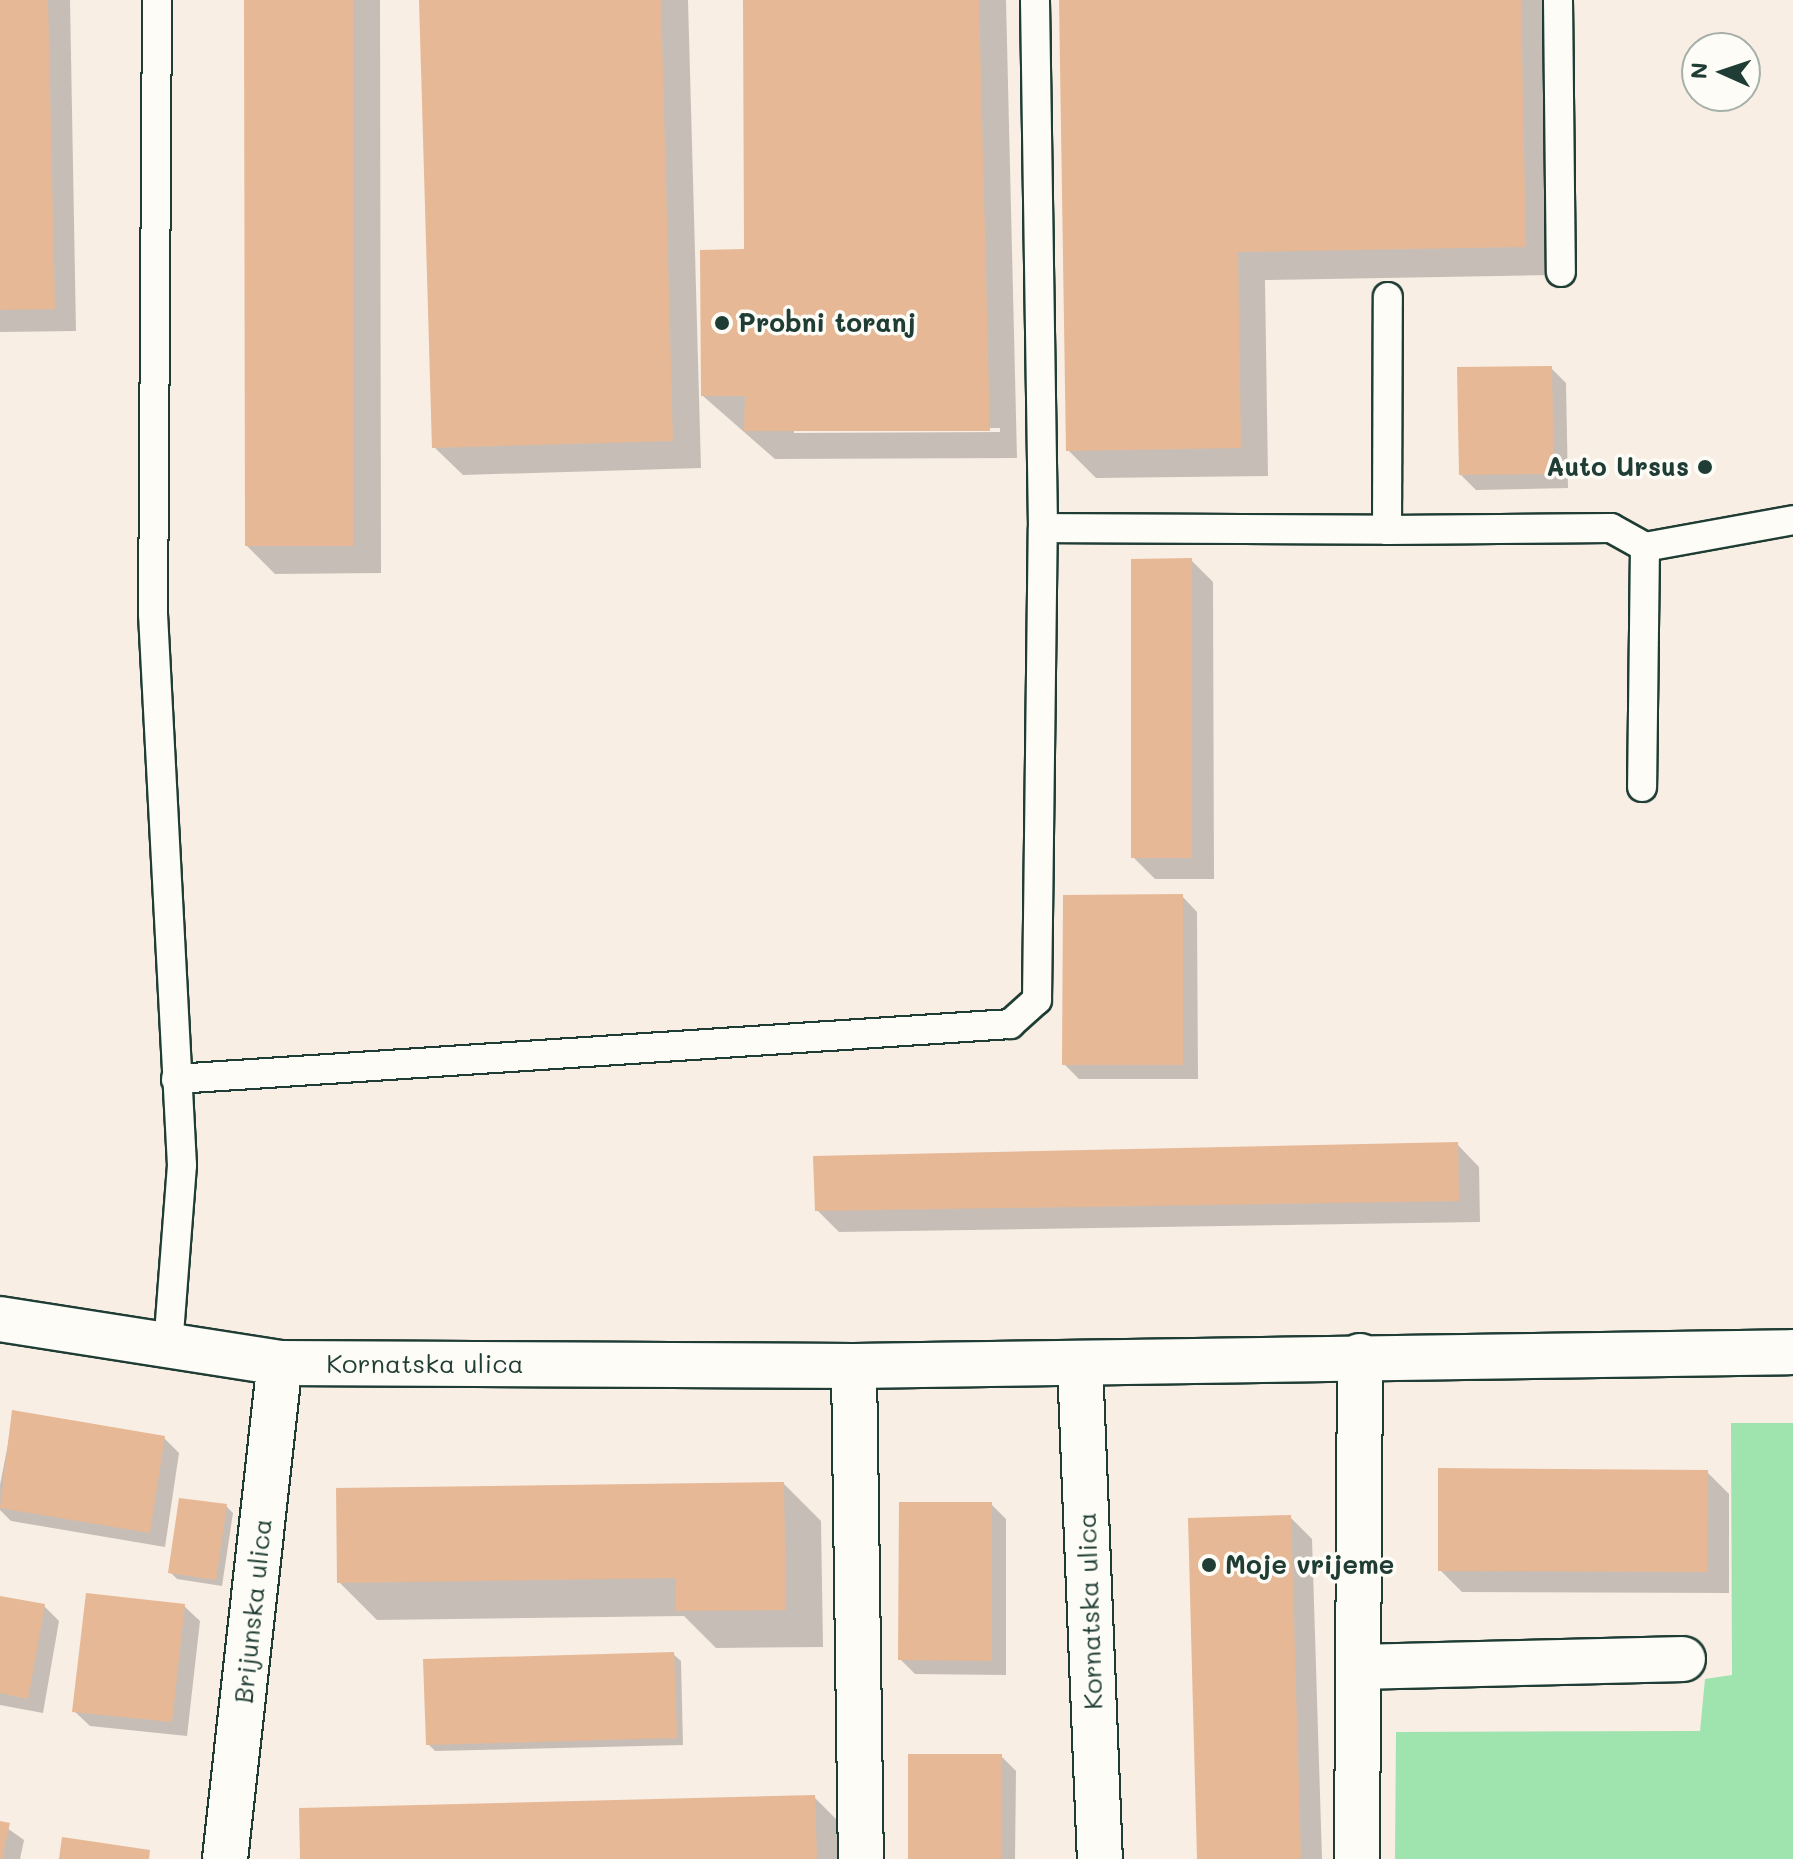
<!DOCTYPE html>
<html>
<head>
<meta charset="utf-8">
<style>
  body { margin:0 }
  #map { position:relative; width:1793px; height:1859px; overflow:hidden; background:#f8eee4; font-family:Mali,sans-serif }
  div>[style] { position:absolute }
  .green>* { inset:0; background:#9fe3ae }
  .shadow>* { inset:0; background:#0003 }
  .building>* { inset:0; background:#e6b896 }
  .roads { filter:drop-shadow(2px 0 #1f3d34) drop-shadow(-2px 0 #1f3d34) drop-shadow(0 2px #1f3d34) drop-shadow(0 -2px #1f3d34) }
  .lane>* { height:28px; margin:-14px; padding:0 14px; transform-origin:14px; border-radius:14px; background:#fdfcf7 }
  .street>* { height:44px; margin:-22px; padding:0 22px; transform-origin:22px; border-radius:22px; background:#fdfcf7 }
  .secondary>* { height:44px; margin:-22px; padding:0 22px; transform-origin:22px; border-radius:22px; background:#fdfcf7 }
  .dots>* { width:22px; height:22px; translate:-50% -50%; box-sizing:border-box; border:4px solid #fdfcf7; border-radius:50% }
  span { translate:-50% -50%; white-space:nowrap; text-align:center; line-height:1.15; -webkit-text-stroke:7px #fdfcf7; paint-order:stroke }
  .poi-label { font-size:26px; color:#1f3d34; font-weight:700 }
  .left { translate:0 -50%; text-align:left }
  .right { translate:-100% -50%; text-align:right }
  .street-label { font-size:26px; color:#1f3d34 }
  .north { position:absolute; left:1681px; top:32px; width:80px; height:80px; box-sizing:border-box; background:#fdfcf7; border:2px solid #a4b0a9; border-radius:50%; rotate:273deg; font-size:22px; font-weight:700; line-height:32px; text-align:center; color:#1f3d34 }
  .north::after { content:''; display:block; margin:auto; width:28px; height:36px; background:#1f3d34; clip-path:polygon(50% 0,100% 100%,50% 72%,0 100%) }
</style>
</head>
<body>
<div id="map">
  <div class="green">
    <i style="clip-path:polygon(1731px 1423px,1793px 1423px,1793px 1859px,1395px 1859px,1396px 1732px,1700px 1731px,1705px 1679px,1732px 1675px)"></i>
  </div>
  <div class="shadow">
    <i style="clip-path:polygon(0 0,70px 0,76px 331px,0 332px)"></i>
    <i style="clip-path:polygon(246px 0,380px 0,381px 573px,275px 574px,247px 546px)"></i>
    <i style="clip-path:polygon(421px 0,688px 0,701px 468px,463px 475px,434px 447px)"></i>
    <i style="clip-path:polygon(evenodd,745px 0,1006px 0,1017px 458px,775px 459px,703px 396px,746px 251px,745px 0,1000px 428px,1000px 432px,794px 433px,794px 429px,1000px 428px)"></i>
    <i style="clip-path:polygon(1061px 0,1549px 0,1553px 275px,1265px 280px,1268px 476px,1096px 478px,1068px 450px)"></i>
    <i style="clip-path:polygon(1551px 368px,1566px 383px,1568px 488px,1476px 490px,1461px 475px)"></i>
    <i style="clip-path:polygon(1191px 560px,1213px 582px,1214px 879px,1155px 879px,1133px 857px)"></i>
    <i style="clip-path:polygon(1182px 896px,1197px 912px,1198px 1079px,1079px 1079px,1064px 1064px)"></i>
    <i style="clip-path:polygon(1457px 1144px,1479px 1167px,1480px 1222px,839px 1232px,817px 1210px)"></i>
    <i style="clip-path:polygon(14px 1413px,164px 1438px,179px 1453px,165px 1547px,11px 1521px,0 1510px,0 1485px)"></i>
    <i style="clip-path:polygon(1707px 1472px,1729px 1494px,1729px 1593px,1462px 1592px,1440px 1570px)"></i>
    <i style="clip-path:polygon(784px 1484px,821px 1521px,823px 1647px,716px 1648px,684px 1616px,377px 1620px,339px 1582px)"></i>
    <i style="clip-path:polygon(991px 1504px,1006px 1519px,1006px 1675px,915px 1674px,900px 1659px)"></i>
    <i style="clip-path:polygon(226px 1506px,233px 1513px,222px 1586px,177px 1579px,170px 1572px)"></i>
    <i style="clip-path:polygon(1290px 1517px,1312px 1539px,1322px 1859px,1199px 1859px)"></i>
    <i style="clip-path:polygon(0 1598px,44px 1606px,59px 1621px,43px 1713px,0 1705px)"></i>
    <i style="clip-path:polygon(184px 1606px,200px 1621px,187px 1736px,90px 1726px,74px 1711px)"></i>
    <i style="clip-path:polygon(673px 1654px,681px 1661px,683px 1745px,435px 1751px,428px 1744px)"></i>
    <i style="clip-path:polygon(1001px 1756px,1016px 1771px,1015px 1859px,910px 1859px)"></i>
    <i style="clip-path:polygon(814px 1797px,852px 1835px,853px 1859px,302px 1859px)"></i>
    <i style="clip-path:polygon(0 1823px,24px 1840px,20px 1859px,0 1859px)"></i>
  </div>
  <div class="building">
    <i style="clip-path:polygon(0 0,48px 0,55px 309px,0 310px)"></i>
    <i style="clip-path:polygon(244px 0,353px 0,353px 546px,245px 546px)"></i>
    <i style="clip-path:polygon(419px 0,661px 0,673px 441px,432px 448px)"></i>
    <i style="clip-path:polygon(743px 0,979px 0,990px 431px,744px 431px,745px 396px,701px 396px,700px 250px,744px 249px)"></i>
    <i style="clip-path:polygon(1059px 0,1521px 0,1526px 247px,1238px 252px,1241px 448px,1066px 451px)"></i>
    <i style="clip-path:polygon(1552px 366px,1554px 474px,1459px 475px,1457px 367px)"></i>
    <i style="clip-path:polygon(1192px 558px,1192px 858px,1131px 858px,1131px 559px)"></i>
    <i style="clip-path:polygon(1183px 894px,1183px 1065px,1062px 1065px,1063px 895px)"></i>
    <i style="clip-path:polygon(1458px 1142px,1459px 1201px,815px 1211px,813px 1156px)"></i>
    <i style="clip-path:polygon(12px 1410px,165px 1436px,150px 1533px,0 1508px)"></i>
    <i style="clip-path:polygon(1438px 1468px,1708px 1470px,1707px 1572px,1438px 1571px)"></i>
    <i style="clip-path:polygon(784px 1482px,786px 1610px,676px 1611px,676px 1578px,337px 1583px,336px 1488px)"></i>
    <i style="clip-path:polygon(179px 1498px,227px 1504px,216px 1580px,168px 1573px)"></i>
    <i style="clip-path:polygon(899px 1502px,992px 1502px,992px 1661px,898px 1660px)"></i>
    <i style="clip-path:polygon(1291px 1515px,1301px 1859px,1197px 1859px,1188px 1518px)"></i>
    <i style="clip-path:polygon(86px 1593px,185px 1604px,172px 1722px,72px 1712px)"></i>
    <i style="clip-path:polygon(0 1596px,45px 1604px,28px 1699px,0 1693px)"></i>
    <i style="clip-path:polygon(674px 1652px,677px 1738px,426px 1745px,423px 1659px)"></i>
    <i style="clip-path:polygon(908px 1754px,1002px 1754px,1001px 1859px,908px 1859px)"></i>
    <i style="clip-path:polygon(815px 1795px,817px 1859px,300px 1859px,299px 1808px)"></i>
    <i style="clip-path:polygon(0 1821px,10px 1823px,2px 1859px,0 1859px)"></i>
    <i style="clip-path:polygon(62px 1837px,150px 1850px,149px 1859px,59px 1859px)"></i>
  </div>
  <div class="roads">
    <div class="lane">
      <i style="left:157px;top:0;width:614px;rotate:90.37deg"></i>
      <i style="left:153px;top:614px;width:552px;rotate:86.99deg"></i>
      <i style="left:182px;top:1165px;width:182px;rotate:94.4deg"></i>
      <i style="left:1558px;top:0;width:272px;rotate:89.4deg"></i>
      <i style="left:1043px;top:528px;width:344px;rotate:0.3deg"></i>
      <i style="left:1387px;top:530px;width:233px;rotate:-89.8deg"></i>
      <i style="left:1387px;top:530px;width:224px;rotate:-0.5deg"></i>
      <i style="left:1611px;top:528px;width:39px;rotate:29deg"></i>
      <i style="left:1645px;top:547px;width:240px;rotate:90.7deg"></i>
      <i style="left:1645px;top:547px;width:150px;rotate:-10.3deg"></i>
      <i style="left:176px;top:1079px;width:836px;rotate:-3.77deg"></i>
      <i style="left:1010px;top:1024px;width:36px;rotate:-42deg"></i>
      <i style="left:1037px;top:1000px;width:472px;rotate:-89.3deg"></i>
      <i style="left:1043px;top:528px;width:528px;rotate:-90.87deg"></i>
    </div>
    <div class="street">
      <i style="left:1080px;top:1364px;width:495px;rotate:87.7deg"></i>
      <i style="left:854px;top:1366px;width:493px;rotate:89.2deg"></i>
      <i style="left:1359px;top:1667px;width:324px;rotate:-1.4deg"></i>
      <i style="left:225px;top:1859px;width:499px;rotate:-83.7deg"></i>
      <i style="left:1357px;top:1859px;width:503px;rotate:-89.66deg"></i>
    </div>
    <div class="secondary">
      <i style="left:0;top:1319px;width:283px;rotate:8.9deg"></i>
      <i style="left:280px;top:1363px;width:574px;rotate:0.3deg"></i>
      <i style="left:854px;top:1366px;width:939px;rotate:-0.85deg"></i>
    </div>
  </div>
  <div class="dots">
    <i style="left:722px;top:323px;background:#1f3d34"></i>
    <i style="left:1705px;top:467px;background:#1f3d34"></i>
    <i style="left:1209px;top:1565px;background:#1f3d34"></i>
  </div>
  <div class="poi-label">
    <span class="left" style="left:738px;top:323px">Probni toranj</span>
    <span class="right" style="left:1689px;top:467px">Auto Ursus</span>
    <span class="left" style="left:1225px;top:1565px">Moje vrijeme</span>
  </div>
  <div class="street-label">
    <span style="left:425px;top:1364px">Kornatska ulica</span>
    <span style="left:253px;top:1611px;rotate:-84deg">Brijunska ulica</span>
    <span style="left:1090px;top:1611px;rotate:-92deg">Kornatska ulica</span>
  </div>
  <div class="north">N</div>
</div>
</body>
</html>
